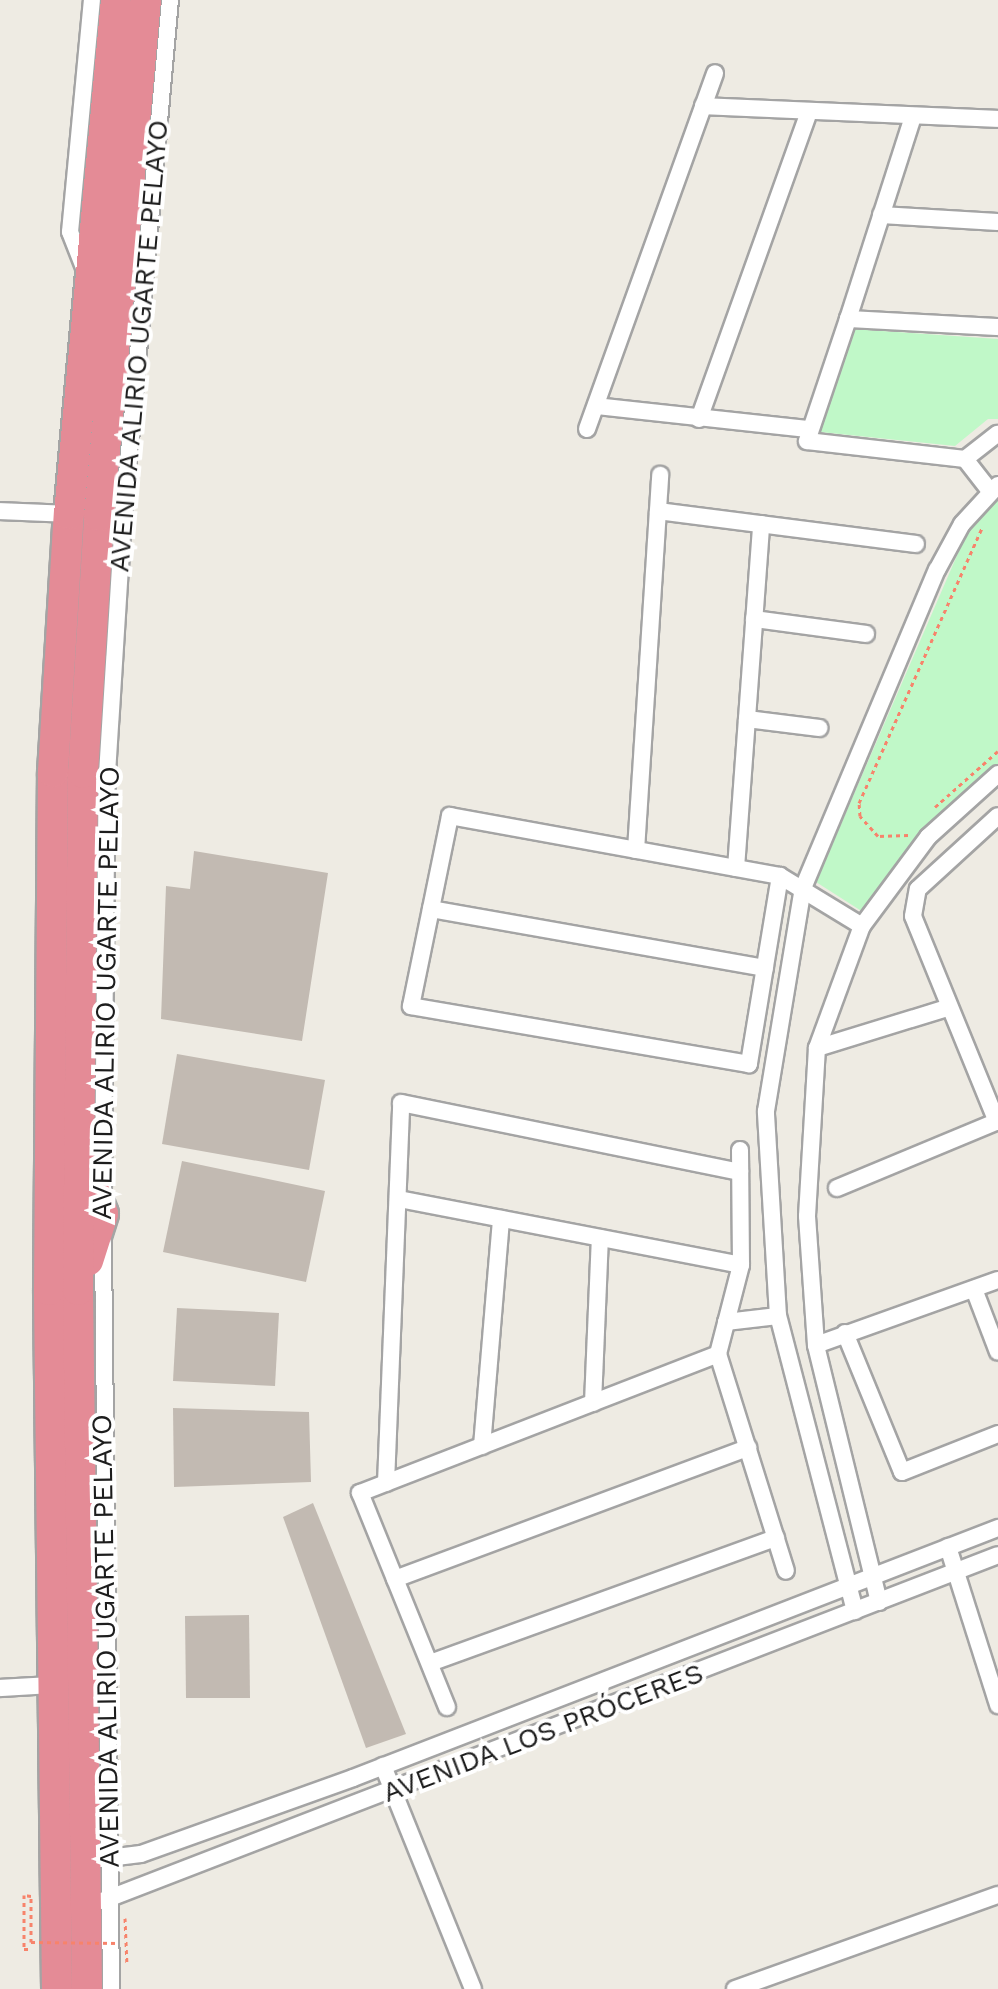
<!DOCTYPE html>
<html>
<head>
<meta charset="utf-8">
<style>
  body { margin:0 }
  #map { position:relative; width:998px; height:1989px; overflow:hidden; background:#eeebe3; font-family:"Work Sans",sans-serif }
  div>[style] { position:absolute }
  .park>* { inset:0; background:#c0f8c8 }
  .building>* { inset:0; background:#c2bab2 }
  .path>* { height:3px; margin-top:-1.5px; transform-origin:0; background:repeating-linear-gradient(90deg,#f7836b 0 4px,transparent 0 8px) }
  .roads { filter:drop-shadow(2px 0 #a4a4a4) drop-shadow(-2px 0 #a4a4a4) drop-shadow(0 2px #a4a4a4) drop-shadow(0 -2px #a4a4a4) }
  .street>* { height:16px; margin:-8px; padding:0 8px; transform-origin:8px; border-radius:8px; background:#fff }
  .highway>* { height:30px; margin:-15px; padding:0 15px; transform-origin:15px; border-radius:15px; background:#e48b96 }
  .path-bridge>* { height:3px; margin-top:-1.5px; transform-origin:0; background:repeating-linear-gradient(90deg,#f7836b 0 4px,transparent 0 8px) }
  span { translate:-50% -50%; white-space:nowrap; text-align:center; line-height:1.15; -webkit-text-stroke:8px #fff; paint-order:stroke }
  .street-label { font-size:28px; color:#1d1d1d }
</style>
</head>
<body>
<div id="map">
  <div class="park">
    <i style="clip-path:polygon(853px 329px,998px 339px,998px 419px,988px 419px,955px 446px,820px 432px)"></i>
    <i style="clip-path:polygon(998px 497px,998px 766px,929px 824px,863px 912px,816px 882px,968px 530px)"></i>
  </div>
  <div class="building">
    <i style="clip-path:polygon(194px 851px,328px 873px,302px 1041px,161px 1019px,166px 886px,190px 889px)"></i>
    <i style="clip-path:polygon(177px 1054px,325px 1080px,309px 1170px,162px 1144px)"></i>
    <i style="clip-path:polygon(182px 1161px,325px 1191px,306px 1282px,163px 1252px)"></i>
    <i style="clip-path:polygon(177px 1308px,279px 1313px,275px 1386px,173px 1381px)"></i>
    <i style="clip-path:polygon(173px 1408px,309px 1412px,311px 1482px,174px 1487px)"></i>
    <i style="clip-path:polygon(313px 1503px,406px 1734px,366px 1748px,283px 1517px)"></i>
    <i style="clip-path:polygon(249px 1615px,250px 1698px,186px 1698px,185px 1616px)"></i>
  </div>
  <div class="path">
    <i style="left:935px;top:807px;width:84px;rotate:-41.6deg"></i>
    <i style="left:908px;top:835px;width:30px;rotate:178deg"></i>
    <i style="left:878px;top:836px;width:27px;rotate:-132deg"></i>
    <i style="left:860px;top:816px;width:13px;rotate:-94deg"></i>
    <i style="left:859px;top:803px;width:301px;rotate:-65.9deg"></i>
    <i style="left:125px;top:1918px;width:47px;rotate:87.6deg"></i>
    <i style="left:31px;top:1942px;width:46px;rotate:-90deg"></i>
    <i style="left:31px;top:1896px;width:7px;rotate:-172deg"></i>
    <i style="left:24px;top:1895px;width:54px;rotate:90deg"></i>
    <i style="left:24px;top:1949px;width:8px"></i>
  </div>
  <div class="roads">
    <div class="street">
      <i style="left:703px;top:106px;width:295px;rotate:2.5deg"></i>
      <i style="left:881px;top:215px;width:117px;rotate:3.4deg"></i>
      <i style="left:85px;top:270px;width:41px;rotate:-111.5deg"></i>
      <i style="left:70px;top:232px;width:233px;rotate:-84.6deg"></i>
      <i style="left:848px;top:319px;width:213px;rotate:-72.2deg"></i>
      <i style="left:596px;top:406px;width:214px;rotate:6.2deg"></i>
      <i style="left:699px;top:419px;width:327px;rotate:-70.3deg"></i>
      <i style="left:587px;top:429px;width:378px;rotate:-70.2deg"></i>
      <i style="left:965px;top:459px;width:41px;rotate:-38deg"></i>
      <i style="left:990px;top:491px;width:41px;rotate:-128deg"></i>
      <i style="left:965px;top:459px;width:159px;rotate:-173.5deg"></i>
      <i style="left:807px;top:441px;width:129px;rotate:-71.4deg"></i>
      <i style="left:848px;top:319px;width:150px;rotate:3.1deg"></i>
      <i style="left:0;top:511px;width:69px;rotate:2.5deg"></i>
      <i style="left:658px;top:511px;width:260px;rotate:7.3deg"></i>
      <i style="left:754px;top:619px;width:113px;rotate:7.6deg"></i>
      <i style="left:747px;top:719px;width:73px;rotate:7.1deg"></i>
      <i style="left:636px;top:850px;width:376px;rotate:-86.3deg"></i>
      <i style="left:736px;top:868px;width:345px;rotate:-85.8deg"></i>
      <i style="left:780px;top:876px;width:191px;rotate:99.4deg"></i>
      <i style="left:749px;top:1064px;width:343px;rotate:-170.3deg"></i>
      <i style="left:411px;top:1006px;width:194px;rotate:-78.4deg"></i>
      <i style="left:450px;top:816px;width:335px;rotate:10.3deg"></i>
      <i style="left:780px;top:876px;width:96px;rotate:31.4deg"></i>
      <i style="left:431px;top:909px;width:339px;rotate:10deg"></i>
      <i style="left:817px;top:1048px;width:136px;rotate:-17.1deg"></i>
      <i style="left:997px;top:1122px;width:222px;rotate:-112.2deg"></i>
      <i style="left:913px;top:916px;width:27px;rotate:-80deg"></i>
      <i style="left:918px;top:889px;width:108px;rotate:-42.4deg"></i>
      <i style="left:740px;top:1150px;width:115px;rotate:89.5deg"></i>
      <i style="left:741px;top:1265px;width:92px;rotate:104.5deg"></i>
      <i style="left:718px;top:1354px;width:227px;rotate:72.6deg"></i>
      <i style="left:837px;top:1188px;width:174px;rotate:-22.6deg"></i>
      <i style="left:103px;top:1191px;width:417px;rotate:-89.5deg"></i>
      <i style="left:107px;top:774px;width:256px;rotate:-86.4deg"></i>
      <i style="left:123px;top:518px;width:520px;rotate:-84.82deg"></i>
      <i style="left:399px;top:1199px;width:348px;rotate:10.9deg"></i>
      <i style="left:103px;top:1243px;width:746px;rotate:89.39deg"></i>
      <i style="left:974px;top:1289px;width:67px;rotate:69.1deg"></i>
      <i style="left:726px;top:1322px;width:52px;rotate:-6.6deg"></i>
      <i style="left:845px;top:1333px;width:150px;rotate:67.7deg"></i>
      <i style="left:902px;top:1472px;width:103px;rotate:-21.6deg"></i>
      <i style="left:816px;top:1345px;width:193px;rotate:-19.7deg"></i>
      <i style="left:593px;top:1403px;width:165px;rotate:-87.6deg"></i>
      <i style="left:482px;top:1446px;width:228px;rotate:-85.2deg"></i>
      <i style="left:386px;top:1483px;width:380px;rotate:-87.7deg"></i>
      <i style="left:401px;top:1103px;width:346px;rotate:11.5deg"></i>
      <i style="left:948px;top:1547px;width:166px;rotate:72.4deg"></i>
      <i style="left:395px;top:1579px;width:377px;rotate:-20.4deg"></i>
      <i style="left:879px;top:1602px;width:265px;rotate:-103.8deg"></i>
      <i style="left:816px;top:1345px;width:129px;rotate:-94deg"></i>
      <i style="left:807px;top:1216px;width:168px;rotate:-86.6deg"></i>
      <i style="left:817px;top:1048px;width:130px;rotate:-69.8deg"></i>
      <i style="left:862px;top:926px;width:111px;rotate:-53.4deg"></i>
      <i style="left:928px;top:837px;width:94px;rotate:-42deg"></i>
      <i style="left:855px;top:1611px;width:305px;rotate:-104.6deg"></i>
      <i style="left:778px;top:1316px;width:205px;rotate:-93.4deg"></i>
      <i style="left:766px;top:1111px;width:226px;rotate:-80.6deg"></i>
      <i style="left:803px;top:888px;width:345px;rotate:-67.2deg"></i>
      <i style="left:937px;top:570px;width:52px;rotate:-61.5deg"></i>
      <i style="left:962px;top:524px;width:53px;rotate:-47.3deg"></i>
      <i style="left:430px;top:1663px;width:368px;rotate:-19.9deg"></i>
      <i style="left:0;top:1688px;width:52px;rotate:-3.3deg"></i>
      <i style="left:447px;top:1707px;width:231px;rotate:-112.1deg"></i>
      <i style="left:360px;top:1493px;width:384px;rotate:-21.2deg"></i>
      <i style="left:383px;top:1766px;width:240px;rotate:68deg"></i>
      <i style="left:100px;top:1859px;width:41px;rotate:-7deg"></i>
      <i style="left:141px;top:1854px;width:225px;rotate:-19.7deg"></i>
      <i style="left:353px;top:1778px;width:692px;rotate:-21.19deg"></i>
      <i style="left:102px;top:1901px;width:960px;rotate:-21.11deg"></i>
      <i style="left:735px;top:1989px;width:279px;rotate:-19.7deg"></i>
    </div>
    <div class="highway">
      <i style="left:85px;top:1167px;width:50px;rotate:69deg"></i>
      <i style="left:103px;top:1214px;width:49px;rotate:107.7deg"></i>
      <i style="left:57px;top:1989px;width:699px;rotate:-90.66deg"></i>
      <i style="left:49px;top:1290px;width:518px;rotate:-89.56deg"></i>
      <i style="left:53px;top:772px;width:258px;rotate:-86.5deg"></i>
      <i style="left:69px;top:514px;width:516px;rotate:-84.78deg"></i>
      <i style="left:87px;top:1989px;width:699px;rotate:-90.74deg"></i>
      <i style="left:78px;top:1290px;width:517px;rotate:-89.45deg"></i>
      <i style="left:83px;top:773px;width:257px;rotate:-86.4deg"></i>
      <i style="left:99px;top:516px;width:518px;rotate:-84.8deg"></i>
    </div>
  </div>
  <div class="path-bridge">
    <i style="left:31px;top:1942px;width:88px;rotate:0.7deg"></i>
  </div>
  <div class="street-label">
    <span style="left:139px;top:346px;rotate:-85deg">AVENIDA ALIRIO UGARTE PELAYO</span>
    <span style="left:106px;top:993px;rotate:-89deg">AVENIDA ALIRIO UGARTE PELAYO</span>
    <span style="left:106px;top:1641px;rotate:-91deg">AVENIDA ALIRIO UGARTE PELAYO</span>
    <span style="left:543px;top:1733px;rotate:-21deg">AVENIDA LOS PRÓCERES</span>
  </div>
</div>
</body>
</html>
